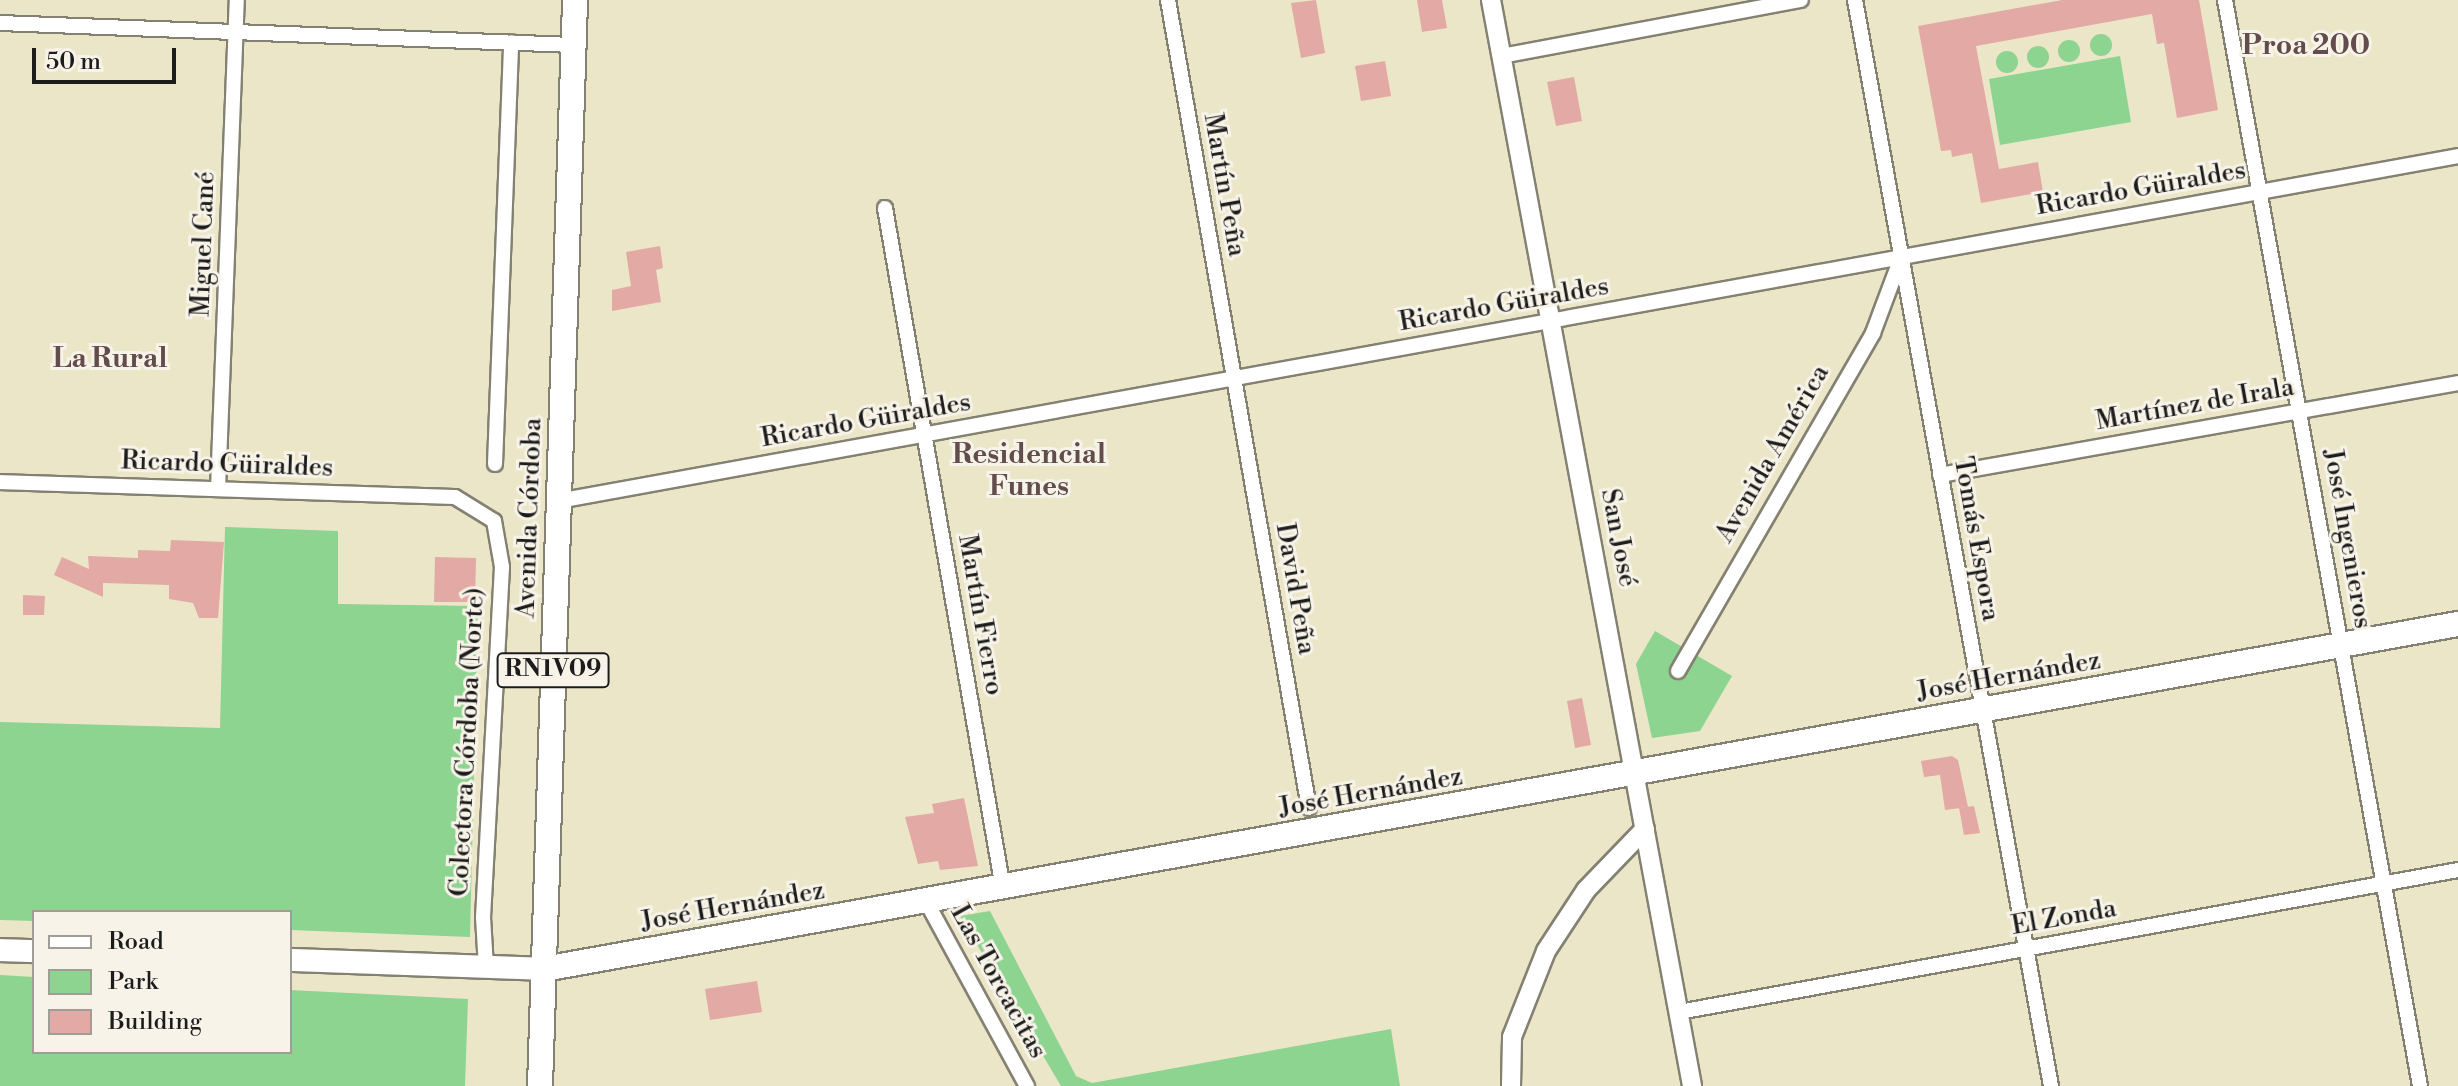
<!DOCTYPE html>
<html>
<head>
<meta charset="utf-8">
<style>
  body { margin:0 }
  #map { position:relative; width:2458px; height:1086px; overflow:hidden; background:#ece6c9; font-family:"Libre Bodoni",serif }
  div>[style] { position:absolute }
  .green>* { inset:0; background:#8cd48f }
  .round { border-radius:50% }
  .building>* { inset:0; background:#e3a9a4 }
  .roads { filter:drop-shadow(2px 0 #848172) drop-shadow(-2px 0 #848172) drop-shadow(0 2px #848172) drop-shadow(0 -2px #848172) }
  .minor>* { height:14px; margin:-7px; padding:0 7px; transform-origin:7px; border-radius:7px; background:#fff }
  .tertiary>* { height:18px; margin:-9px; padding:0 9px; transform-origin:9px; border-radius:9px; background:#fff }
  .secondary>* { height:22px; margin:-11px; padding:0 11px; transform-origin:11px; border-radius:11px; background:#fff }
  .primary>* { height:24px; margin:-12px; padding:0 12px; transform-origin:12px; border-radius:12px; background:#fff }
  span { translate:-50% -50%; white-space:nowrap; text-align:center; line-height:1.15; -webkit-text-stroke:6px #f7f3e8; paint-order:stroke }
  .shield-label span { padding:2px 6px; background:#f7f3e8; border:2px solid; border-radius:6px; -webkit-text-stroke-width:0 }
  .shield-label { font-size:24px; color:#1c1c1c; font-weight:700 }
  .street-label { font-size:26px; color:#1c1c1c }
  .neighbourhood-label { font-size:28px; color:#624d4c; font-weight:700 }
  .legend { position:absolute; left:32px; top:910px; width:260px; height:144px; box-sizing:border-box; background:#f7f3e8; border:2px solid #9f9d96; margin:0; padding:10px 14px; list-style:none; font-size:24px; color:#1c1c1c }
  .legend li { display:flex; align-items:center; gap:16px; height:40px }
  .legend b { width:40px; border:2px solid #9f9d96 }
  .scale { position:absolute; left:32px; top:48px; width:144px; height:36px; box-sizing:border-box; border:4px solid #1c1c1c; border-top:0; padding-left:10px; font-size:24px; line-height:28px; white-space:nowrap; color:#1c1c1c; -webkit-text-stroke:6px #f7f3e8; paint-order:stroke }
</style>
</head>
<body>
<div id="map">
  <div class="green">
    <i class="round" style="left:2090px;top:34px;width:22px;height:22px"></i>
    <i class="round" style="left:2058px;top:40px;width:22px;height:22px"></i>
    <i class="round" style="left:2027px;top:46px;width:22px;height:22px"></i>
    <i class="round" style="left:1996px;top:51px;width:22px;height:22px"></i>
    <i style="clip-path:polygon(2120px 56px,2131px 122px,2000px 145px,1989px 79px)"></i>
    <i style="clip-path:polygon(225px 527px,338px 531px,338px 604px,478px 606px,470px 937px,290px 930px,290px 912px,34px 912px,34px 921px,0 920px,0 722px,220px 728px)"></i>
    <i style="clip-path:polygon(1655px 631px,1732px 676px,1700px 731px,1652px 738px,1636px 664px)"></i>
    <i style="clip-path:polygon(990px 911px,1076px 1076px,1092px 1083px,1391px 1029px,1400px 1086px,1061px 1086px,960px 916px)"></i>
    <i style="clip-path:polygon(0 975px,34px 977px,34px 1052px,290px 1052px,290px 990px,468px 999px,465px 1086px,0 1086px)"></i>
  </div>
  <div class="building">
    <i style="clip-path:polygon(1316px 0,1325px 53px,1301px 58px,1291px 3px)"></i>
    <i style="clip-path:polygon(1417px 0,1442px 0,1447px 28px,1422px 32px)"></i>
    <i style="clip-path:polygon(2062px 0,2199px 0,2218px 110px,2177px 118px,2164px 43px,2157px 44px,2152px 14px,1976px 46px,1999px 169px,2038px 162px,2043px 192px,1981px 203px,1972px 153px,1952px 157px,1951px 150px,1941px 151px,1918px 26px)"></i>
    <i style="clip-path:polygon(1385px 61px,1391px 96px,1361px 101px,1355px 66px)"></i>
    <i style="clip-path:polygon(1574px 77px,1582px 121px,1556px 126px,1547px 82px)"></i>
    <i style="clip-path:polygon(660px 246px,663px 268px,656px 270px,661px 302px,612px 311px,612px 290px,631px 286px,626px 252px)"></i>
    <i style="clip-path:polygon(171px 540px,224px 542px,218px 618px,199px 618px,193px 603px,169px 599px,169px 585px,103px 583px,103px 597px,54px 575px,62px 557px,89px 569px,88px 556px,138px 558px,138px 550px,170px 551px)"></i>
    <i style="clip-path:polygon(435px 557px,476px 558px,475px 602px,434px 602px)"></i>
    <i style="clip-path:polygon(23px 595px,45px 596px,44px 615px,23px 615px)"></i>
    <i style="clip-path:polygon(1582px 698px,1591px 745px,1575px 748px,1567px 701px)"></i>
    <i style="clip-path:polygon(1952px 756px,1958px 760px,1968px 807px,1945px 810px,1940px 775px,1924px 777px,1921px 761px)"></i>
    <i style="clip-path:polygon(964px 798px,978px 866px,940px 870px,938px 861px,918px 864px,905px 817px,934px 813px,932px 804px)"></i>
    <i style="clip-path:polygon(1974px 806px,1980px 833px,1964px 835px,1959px 808px)"></i>
    <i style="clip-path:polygon(757px 981px,762px 1012px,710px 1020px,705px 989px)"></i>
  </div>
  <div class="roads">
    <div class="minor">
      <i style="left:1168px;top:0;width:820px;rotate:80.1deg"></i>
      <i style="left:1855px;top:0;width:1104px;rotate:79.77deg"></i>
      <i style="left:2225px;top:0;width:1103px;rotate:79.82deg"></i>
      <i style="left:0;top:23px;width:573px;rotate:2.2deg"></i>
      <i style="left:1501px;top:56px;width:305px;rotate:-10.6deg"></i>
      <i style="left:885px;top:208px;width:690px;rotate:80.16deg"></i>
      <i style="left:495px;top:464px;width:422px;rotate:-87.8deg"></i>
      <i style="left:1940px;top:475px;width:526px;rotate:-10.07deg"></i>
      <i style="left:0;top:482px;width:455px;rotate:1.9deg"></i>
      <i style="left:455px;top:497px;width:46px;rotate:31.6deg"></i>
      <i style="left:494px;top:521px;width:47px;rotate:80.1deg"></i>
      <i style="left:502px;top:567px;width:351px;rotate:93.1deg"></i>
      <i style="left:483px;top:917px;width:50px;rotate:86.6deg"></i>
      <i style="left:218px;top:489px;width:489px;rotate:-87.8deg"></i>
      <i style="left:558px;top:501px;width:1931px;rotate:-10.29deg"></i>
      <i style="left:1678px;top:671px;width:390px;rotate:-60deg"></i>
      <i style="left:1873px;top:333px;width:80px;rotate:-69.5deg"></i>
      <i style="left:926px;top:901px;width:211px;rotate:61.4deg"></i>
      <i style="left:1679px;top:1012px;width:792px;rotate:-10.33deg"></i>
    </div>
    <div class="tertiary">
      <i style="left:1491px;top:0;width:1104px;rotate:79.51deg"></i>
      <i style="left:1511px;top:1086px;width:49px;rotate:-88.8deg"></i>
      <i style="left:1512px;top:1037px;width:92px;rotate:-68.4deg"></i>
      <i style="left:1546px;top:951px;width:73px;rotate:-56.7deg"></i>
      <i style="left:1586px;top:890px;width:85px;rotate:-46deg"></i>
    </div>
    <div class="secondary">
      <i style="left:0;top:950px;width:34px;rotate:2deg"></i>
      <i style="left:290px;top:960px;width:254px;rotate:2deg"></i>
    </div>
    <div class="primary">
      <i style="left:544px;top:969px;width:1945px;rotate:-10.22deg"></i>
      <i style="left:540px;top:1086px;width:1087px;rotate:-88.15deg"></i>
    </div>
  </div>
  <div class="shield-label">
    <span style="left:553px;top:670px">RN1V09</span>
  </div>
  <div class="street-label">
    <span style="left:1224px;top:185px;rotate:80deg">Martín Peña</span>
    <span style="left:2141px;top:189px;rotate:-10deg">Ricardo Güiraldes</span>
    <span style="left:204px;top:244px;rotate:-88deg">Miguel Cané</span>
    <span style="left:1504px;top:305px;rotate:-10deg">Ricardo Güiraldes</span>
    <span style="left:2195px;top:405px;rotate:-10deg">Martínez de Irala</span>
    <span style="left:866px;top:421px;rotate:-10deg">Ricardo Güiraldes</span>
    <span style="left:1773px;top:454px;rotate:-60deg">Avenida América</span>
    <span style="left:227px;top:465px;rotate:2deg">Ricardo Güiraldes</span>
    <span style="left:530px;top:518px;rotate:-88deg">Avenida Córdoba</span>
    <span style="left:1618px;top:538px;rotate:79deg">San José</span>
    <span style="left:1976px;top:539px;rotate:80deg">Tomás Espora</span>
    <span style="left:2347px;top:539px;rotate:80deg">José Ingenieros</span>
    <span style="left:1295px;top:589px;rotate:80deg">David Peña</span>
    <span style="left:980px;top:615px;rotate:80deg">Martín Fierro</span>
    <span style="left:2009px;top:677px;rotate:-10deg">José Hernández</span>
    <span style="left:468px;top:742px;rotate:-87deg">Colectora Córdoba (Norte)</span>
    <span style="left:1371px;top:793px;rotate:-10deg">José Hernández</span>
    <span style="left:733px;top:907px;rotate:-10deg">José Hernández</span>
    <span style="left:2064px;top:918px;rotate:-10deg">El Zonda</span>
    <span style="left:998px;top:982px;rotate:61deg">Las Torcacitas</span>
  </div>
  <div class="neighbourhood-label">
    <span style="left:2306px;top:46px">Proa 200</span>
    <span style="left:110px;top:359px">La Rural</span>
    <span style="left:1029px;top:471px">Residencial<br>Funes</span>
  </div>
  <ul class="legend">
  <li><b style="height:10px;background:#fff"></b>Road</li>
  <li><b style="height:22px;background:#8cd48f"></b>Park</li>
  <li><b style="height:22px;background:#e3a9a4"></b>Building</li>
  </ul>
  <div class="scale">50 m</div>
</div>
</body>
</html>
